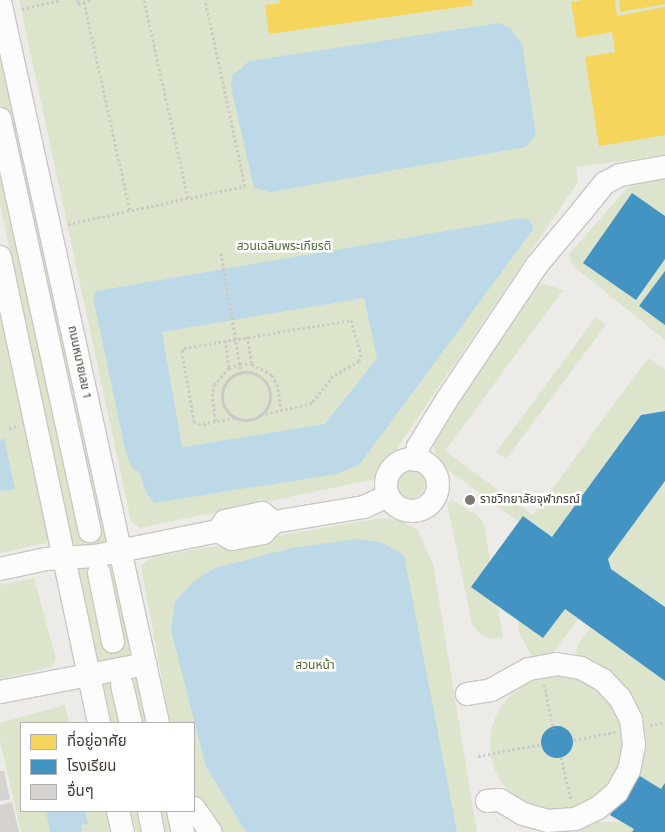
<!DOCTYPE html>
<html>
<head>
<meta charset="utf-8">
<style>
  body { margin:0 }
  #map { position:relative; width:665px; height:832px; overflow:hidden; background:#edebe8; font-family:"Work Sans","Noto Sans Thai",sans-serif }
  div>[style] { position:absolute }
  .green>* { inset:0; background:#dce5cb }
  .round { border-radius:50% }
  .water>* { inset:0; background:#bdd9e7 }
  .homes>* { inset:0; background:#f6d55c }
  .schools>* { inset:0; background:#4393c3 }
  .building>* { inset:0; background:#d5d2cf }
  .path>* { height:3px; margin-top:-1.5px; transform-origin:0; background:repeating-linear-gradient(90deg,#cbcac6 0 2.5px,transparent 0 5px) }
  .path>.ring { margin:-1.5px; padding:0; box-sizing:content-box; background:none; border:3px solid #cbcac6; border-radius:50% }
  .roads { filter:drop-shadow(1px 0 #c9c7c4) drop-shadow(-1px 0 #c9c7c4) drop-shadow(0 1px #c9c7c4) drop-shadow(0 -1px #c9c7c4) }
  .minor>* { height:22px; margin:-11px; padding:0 11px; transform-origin:11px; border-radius:11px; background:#fcfcfc }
  .minor>.ring { margin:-11px; padding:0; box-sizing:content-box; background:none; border:22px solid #fcfcfc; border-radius:50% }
  .dots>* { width:14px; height:14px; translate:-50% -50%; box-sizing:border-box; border:2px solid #fff; border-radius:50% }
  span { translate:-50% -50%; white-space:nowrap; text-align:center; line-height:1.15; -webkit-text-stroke:5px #fff; paint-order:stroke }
  .park-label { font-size:12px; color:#4b6c30 }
  .street-label { font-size:12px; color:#423c36 }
  .poi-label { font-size:12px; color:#423c36 }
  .left { translate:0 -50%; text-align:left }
  .legend { position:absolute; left:20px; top:722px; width:175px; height:90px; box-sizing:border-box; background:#fff; border:1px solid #b3b1af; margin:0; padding:6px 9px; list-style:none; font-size:15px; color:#423c36 }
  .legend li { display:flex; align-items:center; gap:10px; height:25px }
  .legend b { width:25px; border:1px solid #b3b1af }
</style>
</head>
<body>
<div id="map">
  <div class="green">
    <i style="clip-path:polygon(19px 0,665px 0,665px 155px,576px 167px,578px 182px,376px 479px,140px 528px,131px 521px)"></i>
    <i style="clip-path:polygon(0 40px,148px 723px,112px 723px,0 205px)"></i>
    <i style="clip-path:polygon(665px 180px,665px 340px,572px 265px,569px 254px,627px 188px,641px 182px)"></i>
    <i style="clip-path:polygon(544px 284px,563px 290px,445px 451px,533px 515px,648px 358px,665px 370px,665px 411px,641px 415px,552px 537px,524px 516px,519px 522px,441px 465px,432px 444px,535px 286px)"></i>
    <i style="clip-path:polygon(0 300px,50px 542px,0 553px)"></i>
    <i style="clip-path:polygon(596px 317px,606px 325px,506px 459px,496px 452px)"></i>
    <i class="round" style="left:397px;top:470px;width:28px;height:28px"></i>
    <i style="clip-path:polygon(665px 481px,665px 607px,611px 569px,608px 559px)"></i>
    <i style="clip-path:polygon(452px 500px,478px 516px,484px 524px,503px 638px,489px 639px,480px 634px,472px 624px,447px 503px)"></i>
    <i style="clip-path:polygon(381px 518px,399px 520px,418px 530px,433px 564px,477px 832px,218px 832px,194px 793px,194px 723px,170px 723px,141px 566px,152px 557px)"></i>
    <i style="clip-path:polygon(34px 578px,56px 659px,52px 667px,0 679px,0 585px)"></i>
    <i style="clip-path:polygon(565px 609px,578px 619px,553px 653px,544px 658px,532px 657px,519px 633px,518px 620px,543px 637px)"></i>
    <i style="clip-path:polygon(590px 628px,665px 681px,665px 783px,661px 789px,635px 773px,645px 751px,646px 737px,642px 715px,628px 690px,576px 654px,578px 644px)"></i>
    <i class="round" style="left:490px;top:677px;width:134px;height:134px"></i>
    <i style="clip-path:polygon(65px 705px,69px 723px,21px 723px,21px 811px,113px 811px,118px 832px,21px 832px,0 740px,0 723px)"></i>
    <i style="clip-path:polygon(131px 811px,167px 811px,172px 832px,136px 832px)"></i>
    <i style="clip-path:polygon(595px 822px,623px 822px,634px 829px,632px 832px,572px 832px)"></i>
  </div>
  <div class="water">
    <i style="clip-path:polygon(499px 23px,510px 28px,522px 44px,536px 135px,526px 147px,271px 192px,254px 188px,231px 87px,232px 76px,249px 61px)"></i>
    <i style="clip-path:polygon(evenodd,521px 218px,528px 219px,533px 226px,532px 231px,360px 464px,337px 474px,154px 503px,147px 494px,139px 472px,132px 468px,126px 454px,93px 297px,96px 291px,521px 218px,364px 298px,377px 358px,325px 424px,182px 447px,162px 332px,364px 298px)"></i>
    <i style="clip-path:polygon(4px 438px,15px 489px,0 491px,0 440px)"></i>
    <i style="clip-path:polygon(358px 539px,381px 542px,404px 555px,457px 832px,246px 832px,206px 767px,171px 630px,175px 602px,194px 581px,215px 568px,291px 548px)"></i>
    <i style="clip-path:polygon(46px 811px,85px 811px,88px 824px,81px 825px,82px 832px,50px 832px)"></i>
  </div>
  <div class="homes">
    <i style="clip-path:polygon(279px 0,472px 0,473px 5px,269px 34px,265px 5px,280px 3px)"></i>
    <i style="clip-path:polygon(582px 0,615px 0,617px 16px,665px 7px,665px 135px,599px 146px,585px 57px,615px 52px,612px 32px,577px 38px,571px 2px)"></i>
    <i style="clip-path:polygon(619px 0,665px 0,665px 4px,620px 12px)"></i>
  </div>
  <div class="schools">
    <i style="clip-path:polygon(632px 193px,665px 216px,665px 259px,636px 300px,583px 263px)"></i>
    <i style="clip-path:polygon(665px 271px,665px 325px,639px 306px)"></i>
    <i style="clip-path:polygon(665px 411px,665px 481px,608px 559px,611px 569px,665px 607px,665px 681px,565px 609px,543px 638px,471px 587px,523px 516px,552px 537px,641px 415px)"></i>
    <i class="round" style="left:541px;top:726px;width:32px;height:32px"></i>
    <i style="clip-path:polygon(635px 773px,661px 789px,665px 783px,665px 832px,632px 832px,634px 829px,610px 815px)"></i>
  </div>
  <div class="building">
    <i style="clip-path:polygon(0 771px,4px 771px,10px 799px,0 801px)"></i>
    <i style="clip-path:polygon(12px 802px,19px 832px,0 832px,0 805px)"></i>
  </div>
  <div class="path">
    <i style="left:78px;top:0;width:4px;rotate:90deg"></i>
    <i style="left:78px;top:4px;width:14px;rotate:-17deg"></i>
    <i style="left:144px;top:0;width:203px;rotate:77.5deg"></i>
    <i style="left:84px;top:2px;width:214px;rotate:77.6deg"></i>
    <i style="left:22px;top:9px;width:39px;rotate:-13deg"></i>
    <i style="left:68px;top:224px;width:181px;rotate:-12.1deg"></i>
    <i style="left:245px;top:186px;width:190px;rotate:-102.1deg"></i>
    <i style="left:221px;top:253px;width:121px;rotate:80.5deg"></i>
    <i style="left:247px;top:336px;width:28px;rotate:80deg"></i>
    <i style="left:225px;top:340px;width:28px;rotate:82deg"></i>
    <i class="ring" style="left:222px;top:372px;width:45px;height:45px"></i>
    <i style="left:235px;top:418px;width:35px;rotate:170deg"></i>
    <i style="left:201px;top:424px;width:7px;rotate:-164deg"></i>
    <i style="left:194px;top:422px;width:72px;rotate:-99.6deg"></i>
    <i style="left:182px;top:351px;width:4px;rotate:-56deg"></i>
    <i style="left:184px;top:348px;width:169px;rotate:-9.5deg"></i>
    <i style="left:351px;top:320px;width:35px;rotate:74deg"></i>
    <i style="left:361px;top:354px;width:7px;rotate:106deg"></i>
    <i style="left:359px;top:361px;width:30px;rotate:150deg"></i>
    <i style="left:333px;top:376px;width:34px;rotate:128deg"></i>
    <i style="left:312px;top:403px;width:52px;rotate:166.8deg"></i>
    <i style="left:216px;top:421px;width:25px;rotate:-99deg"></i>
    <i style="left:212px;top:396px;width:11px;rotate:-80deg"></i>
    <i style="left:214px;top:385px;width:23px;rotate:-49deg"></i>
    <i style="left:229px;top:368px;width:12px;rotate:-20deg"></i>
    <i style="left:240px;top:364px;width:12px"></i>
    <i style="left:252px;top:364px;width:23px;rotate:29deg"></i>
    <i style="left:272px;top:375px;width:10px;rotate:61deg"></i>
    <i style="left:277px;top:384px;width:27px;rotate:80deg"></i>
    <i style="left:9px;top:428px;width:9px;rotate:-13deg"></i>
    <i style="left:544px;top:684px;width:45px;rotate:78.4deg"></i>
    <i style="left:650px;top:725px;width:15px;rotate:-11deg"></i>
    <i style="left:574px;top:740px;width:42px;rotate:-11deg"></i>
    <i style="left:478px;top:756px;width:65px;rotate:-10.6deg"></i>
    <i style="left:561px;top:757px;width:44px;rotate:76.9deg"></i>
  </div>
  <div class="roads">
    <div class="minor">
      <i style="left:0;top:1px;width:739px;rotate:77.66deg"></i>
      <i style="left:0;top:119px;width:422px;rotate:77.7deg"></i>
      <i style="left:0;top:257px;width:476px;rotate:78deg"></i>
      <i class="ring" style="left:386px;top:459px;width:30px;height:30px"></i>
      <i style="left:417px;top:460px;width:13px;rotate:-86deg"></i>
      <i style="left:418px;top:447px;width:54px;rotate:-58.7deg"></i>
      <i style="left:446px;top:401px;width:164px;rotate:-56.2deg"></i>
      <i style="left:537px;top:265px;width:70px;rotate:-50.2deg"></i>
      <i style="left:582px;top:211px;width:36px;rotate:-51deg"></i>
      <i style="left:605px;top:183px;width:17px;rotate:-28deg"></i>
      <i style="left:620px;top:175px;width:46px;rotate:-10.1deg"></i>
      <i style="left:218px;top:531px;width:16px;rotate:30deg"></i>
      <i style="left:232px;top:539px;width:32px;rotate:-11deg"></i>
      <i style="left:263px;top:533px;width:16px;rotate:-45deg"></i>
      <i style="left:274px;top:522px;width:91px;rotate:-9.5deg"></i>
      <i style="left:364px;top:507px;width:26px;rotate:-25deg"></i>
      <i style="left:0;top:569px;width:47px;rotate:-12.3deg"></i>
      <i style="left:46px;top:559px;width:49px;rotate:-3.5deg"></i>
      <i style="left:95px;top:556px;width:126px;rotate:-11.5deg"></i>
      <i style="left:218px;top:531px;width:12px;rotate:-55deg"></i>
      <i style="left:225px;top:521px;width:38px;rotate:-12deg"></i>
      <i style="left:262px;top:513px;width:15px;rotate:37deg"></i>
      <i style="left:99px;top:573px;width:70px;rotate:78.5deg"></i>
      <i style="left:122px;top:685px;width:39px;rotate:77deg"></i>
      <i style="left:0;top:692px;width:148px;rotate:-10.9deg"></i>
      <i style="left:467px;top:694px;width:24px;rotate:-9deg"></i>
      <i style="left:491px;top:690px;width:43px;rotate:-28.9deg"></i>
      <i style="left:529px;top:669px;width:27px;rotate:-10deg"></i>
      <i style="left:556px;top:664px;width:25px;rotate:9deg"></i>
      <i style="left:581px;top:668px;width:25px;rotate:29deg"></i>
      <i style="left:603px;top:680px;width:25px;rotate:47deg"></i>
      <i style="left:620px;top:698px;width:25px;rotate:63deg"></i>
      <i style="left:631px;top:720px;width:25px;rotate:83deg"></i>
      <i style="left:634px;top:745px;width:25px;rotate:101deg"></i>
      <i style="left:629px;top:770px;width:25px;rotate:119deg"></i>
      <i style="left:617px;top:792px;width:25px;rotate:140deg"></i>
      <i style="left:598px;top:808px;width:25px;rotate:154deg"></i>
      <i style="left:575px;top:819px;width:27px;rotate:176deg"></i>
      <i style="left:548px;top:821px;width:26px;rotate:-164deg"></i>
      <i style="left:523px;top:814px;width:27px;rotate:-149deg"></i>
      <i style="left:500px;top:800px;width:13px;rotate:176deg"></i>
      <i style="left:194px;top:808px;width:29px;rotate:55deg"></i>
      <i style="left:118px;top:811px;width:22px;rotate:77deg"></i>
      <i style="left:149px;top:811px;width:21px;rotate:79deg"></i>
      <i style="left:178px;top:811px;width:22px;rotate:77deg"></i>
    </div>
  </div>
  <div class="dots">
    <i style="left:470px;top:500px;background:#7e7974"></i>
  </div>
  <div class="park-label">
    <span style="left:284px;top:247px">สวนเฉลิมพระเกียรติ</span>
    <span style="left:315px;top:666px">สวนหน้า</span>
  </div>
  <div class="street-label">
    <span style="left:79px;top:362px;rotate:78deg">ถนนหมายเลข 1</span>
  </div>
  <div class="poi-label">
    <span class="left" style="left:480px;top:500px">ราชวิทยาลัยจุฬาภรณ์</span>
  </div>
  <ul class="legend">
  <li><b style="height:14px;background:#f6d55c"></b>ที่อยู่อาศัย</li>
  <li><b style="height:14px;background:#4393c3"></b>โรงเรียน</li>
  <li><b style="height:14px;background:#d5d2cf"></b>อื่นๆ</li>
  </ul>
</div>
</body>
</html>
